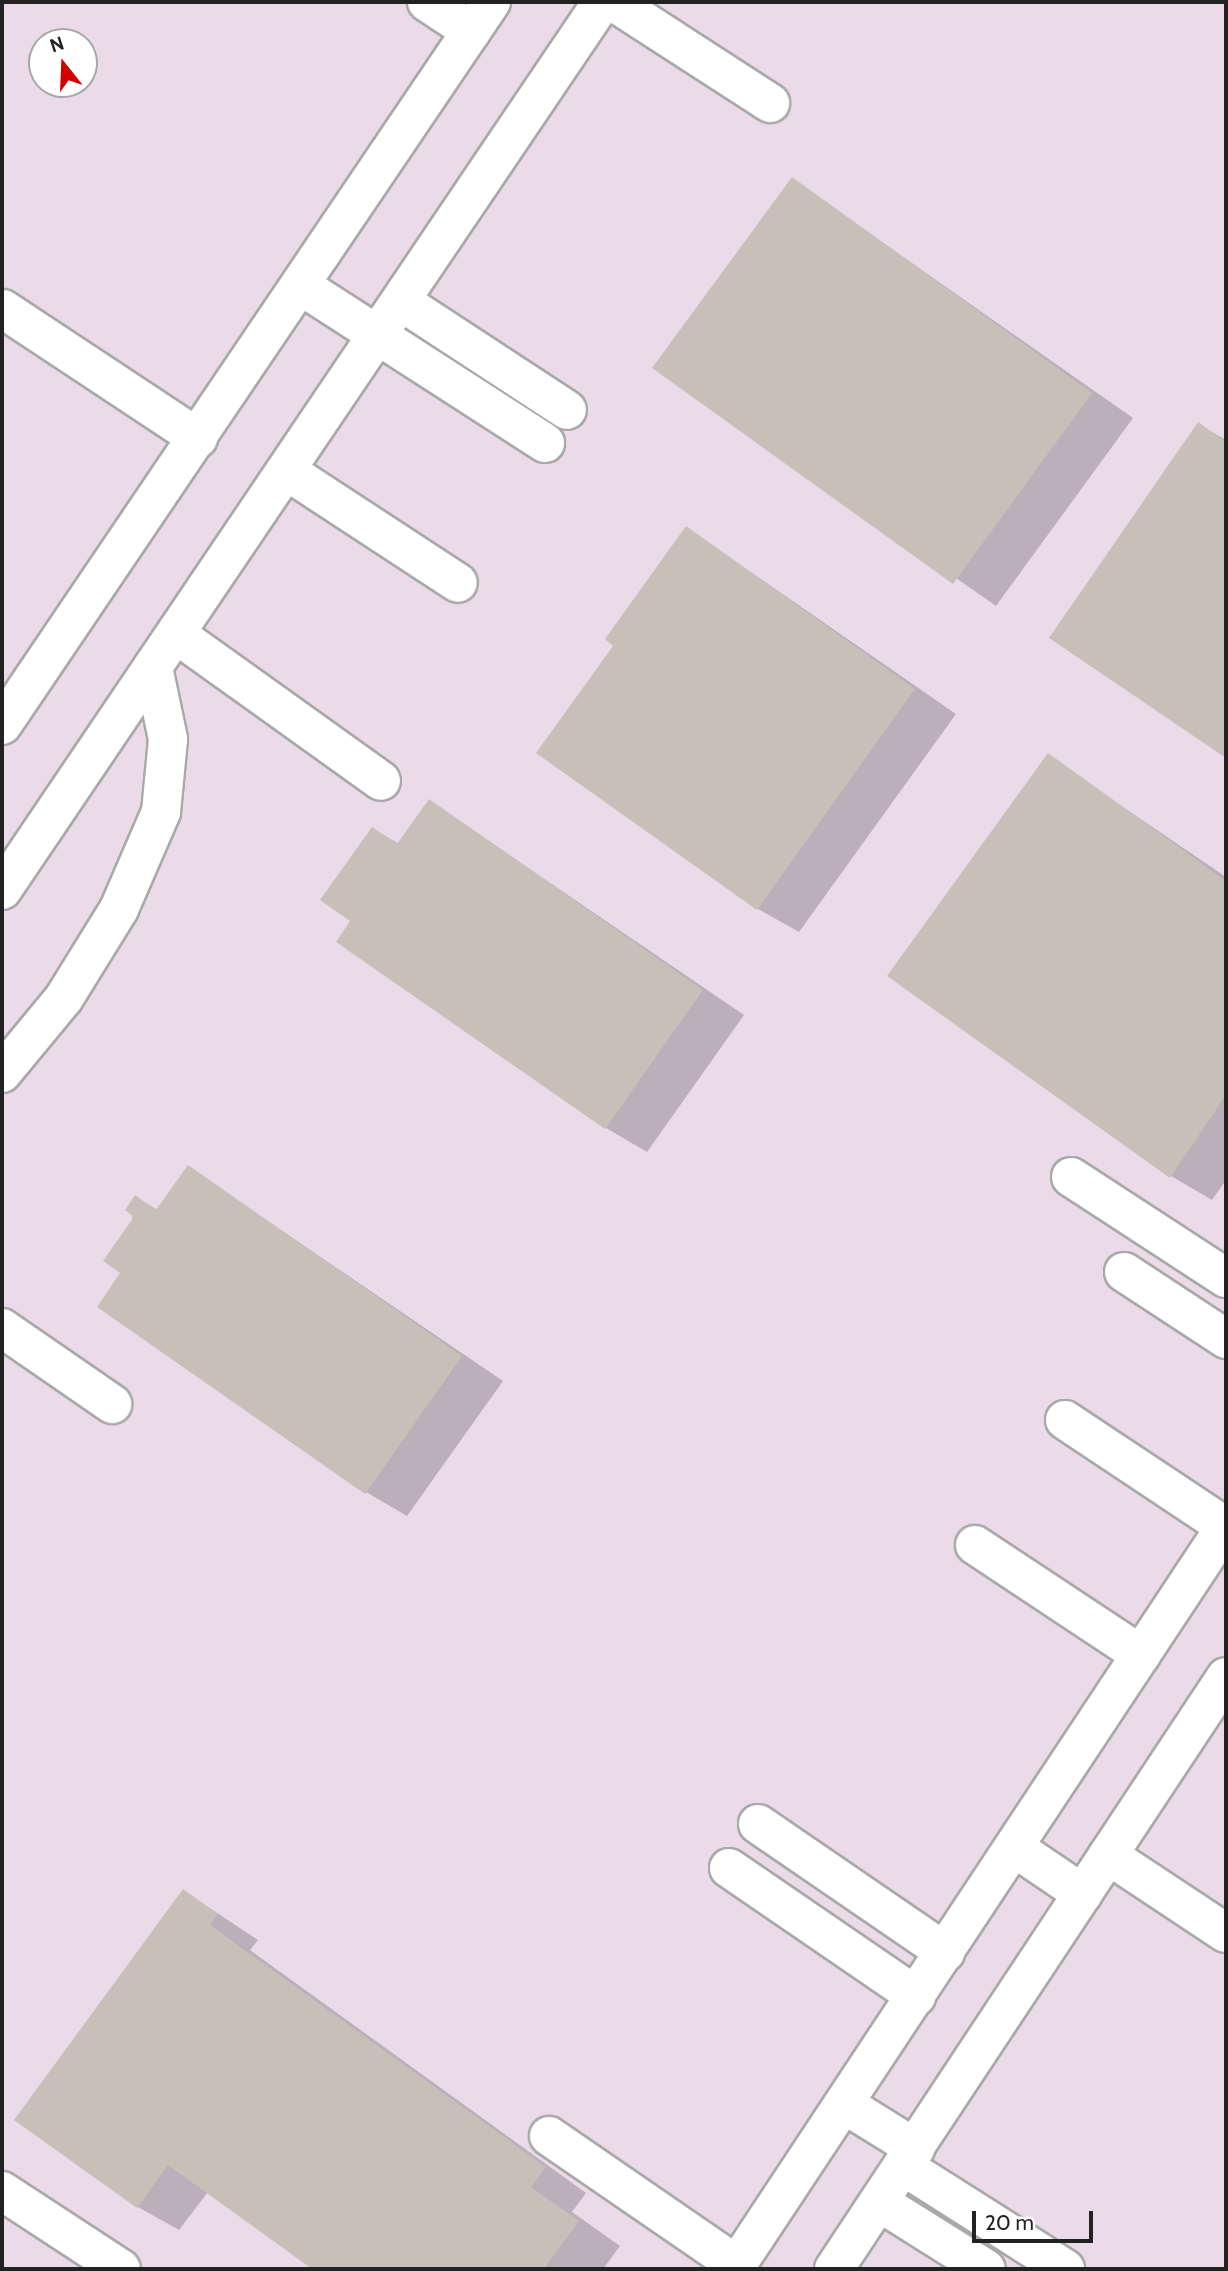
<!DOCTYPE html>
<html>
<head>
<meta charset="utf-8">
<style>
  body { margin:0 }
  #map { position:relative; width:1228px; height:2271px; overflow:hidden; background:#f2efe9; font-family:Cabin,sans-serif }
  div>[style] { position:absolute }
  .industrial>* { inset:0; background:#ebdbe8 }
  .shadow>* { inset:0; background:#0003 }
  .building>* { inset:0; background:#c7bfb8 }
  .roads { filter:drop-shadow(2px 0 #a9a9a9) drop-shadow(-2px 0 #a9a9a9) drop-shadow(0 2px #a9a9a9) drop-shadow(0 -2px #a9a9a9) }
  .minor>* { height:38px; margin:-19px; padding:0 19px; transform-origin:19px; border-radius:19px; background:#fff }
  span { translate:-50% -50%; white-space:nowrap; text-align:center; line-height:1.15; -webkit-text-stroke:5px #fff; paint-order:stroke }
  .frame { position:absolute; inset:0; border:4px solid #222; pointer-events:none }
  .north { position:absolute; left:28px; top:28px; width:70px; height:70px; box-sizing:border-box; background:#fff; border:2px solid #a7a7a7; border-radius:50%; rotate:342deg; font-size:19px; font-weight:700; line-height:28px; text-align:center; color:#222 }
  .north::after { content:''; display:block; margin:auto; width:24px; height:32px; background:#d40000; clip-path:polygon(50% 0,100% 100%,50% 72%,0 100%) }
  .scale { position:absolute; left:972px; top:2211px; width:121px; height:32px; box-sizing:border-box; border:4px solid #222; border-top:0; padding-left:9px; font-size:21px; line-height:24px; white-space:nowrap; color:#222; -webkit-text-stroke:5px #fff; paint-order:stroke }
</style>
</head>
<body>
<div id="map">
  <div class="industrial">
    <i style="clip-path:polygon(evenodd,2px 2px,1226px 2px,1226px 2269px,2px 2269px,2px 2px,42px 42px,84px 42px,84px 84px,42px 84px,42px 42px)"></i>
  </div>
  <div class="shadow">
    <i style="clip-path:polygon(792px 179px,1133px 418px,996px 606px,655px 367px)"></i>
    <i style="clip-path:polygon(1198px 424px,1226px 440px,1226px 755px,1051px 637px)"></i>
    <i style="clip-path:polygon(687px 528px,956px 714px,799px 932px,758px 909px,616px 645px)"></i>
    <i style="clip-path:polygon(1048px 756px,1226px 877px,1226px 1180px,1212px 1200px,1171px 1176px)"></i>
    <i style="clip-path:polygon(430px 801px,744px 1015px,647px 1152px,606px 1128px,353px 920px,373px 829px,399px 844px)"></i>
    <i style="clip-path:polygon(188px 1167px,503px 1381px,407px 1516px,366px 1492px,123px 1273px,136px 1198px,158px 1210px)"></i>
    <i style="clip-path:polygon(184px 1891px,258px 1940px,250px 1950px,586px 2193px,572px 2212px,620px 2246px,603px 2269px,315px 2269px,208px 2192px,179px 2230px,138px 2207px)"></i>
  </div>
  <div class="building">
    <i style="clip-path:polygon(792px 177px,1092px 393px,953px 584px,652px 368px)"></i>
    <i style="clip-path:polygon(1198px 422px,1226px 442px,1226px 758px,1049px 638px)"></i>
    <i style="clip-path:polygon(686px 526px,915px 689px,757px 910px,536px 753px,613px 646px,605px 639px)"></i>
    <i style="clip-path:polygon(1048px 753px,1226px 881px,1226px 1095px,1170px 1178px,887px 976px)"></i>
    <i style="clip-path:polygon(429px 799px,703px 990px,605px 1129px,336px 942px,350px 921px,320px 900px,372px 827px,397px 844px)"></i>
    <i style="clip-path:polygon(188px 1165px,462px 1356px,365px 1494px,97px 1307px,120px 1273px,103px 1261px,134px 1217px,125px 1210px,135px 1195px,156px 1210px)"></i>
    <i style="clip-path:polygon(183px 1889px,218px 1914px,210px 1925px,546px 2167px,531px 2187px,579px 2221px,544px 2269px,312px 2269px,168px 2165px,137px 2208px,14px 2120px)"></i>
  </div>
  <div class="roads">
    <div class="minor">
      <i style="left:427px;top:2px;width:53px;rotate:33.4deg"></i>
      <i style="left:614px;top:2px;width:186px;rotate:32.9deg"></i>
      <i style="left:303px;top:287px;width:288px;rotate:32.8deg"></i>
      <i style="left:402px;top:302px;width:197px;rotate:33.2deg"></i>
      <i style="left:3px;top:309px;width:234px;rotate:33.5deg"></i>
      <i style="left:287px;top:471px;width:204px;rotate:33.2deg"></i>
      <i style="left:176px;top:634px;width:252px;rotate:35.6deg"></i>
      <i style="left:2px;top:725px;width:873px;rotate:-55.93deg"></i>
      <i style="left:2px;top:890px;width:1072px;rotate:-55.95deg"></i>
      <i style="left:2px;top:1073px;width:97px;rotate:-50.4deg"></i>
      <i style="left:64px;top:998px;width:105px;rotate:-58.3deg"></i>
      <i style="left:119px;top:909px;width:106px;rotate:-66.6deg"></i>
      <i style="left:161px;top:812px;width:73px;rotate:-84.5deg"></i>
      <i style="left:168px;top:739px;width:74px;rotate:-101.8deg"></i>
      <i style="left:1071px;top:1177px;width:185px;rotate:33.1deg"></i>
      <i style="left:1124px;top:1272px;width:122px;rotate:33.3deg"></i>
      <i style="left:2px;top:1328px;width:134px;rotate:34.6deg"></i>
      <i style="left:1065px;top:1420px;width:193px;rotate:33.6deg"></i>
      <i style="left:975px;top:1545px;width:199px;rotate:33.5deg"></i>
      <i style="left:758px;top:1824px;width:227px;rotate:34.4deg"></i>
      <i style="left:1015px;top:1848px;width:82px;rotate:34.1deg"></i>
      <i style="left:1108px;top:1855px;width:141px;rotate:33.5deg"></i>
      <i style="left:729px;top:1868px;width:227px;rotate:34.4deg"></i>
      <i style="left:844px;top:2104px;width:84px;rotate:31.8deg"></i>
      <i style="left:549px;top:2136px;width:228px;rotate:34.5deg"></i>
      <i style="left:903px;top:2166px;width:192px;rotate:32.4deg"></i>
      <i style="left:2px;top:2191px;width:142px;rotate:33.2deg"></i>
      <i style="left:879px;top:2202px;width:126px;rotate:32.1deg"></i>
      <i style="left:734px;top:2269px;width:891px;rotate:-56.49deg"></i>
      <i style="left:834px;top:2269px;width:710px;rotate:-56.49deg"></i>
    </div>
  </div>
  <div class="frame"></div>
  <div class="north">N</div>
  <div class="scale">20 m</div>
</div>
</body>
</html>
